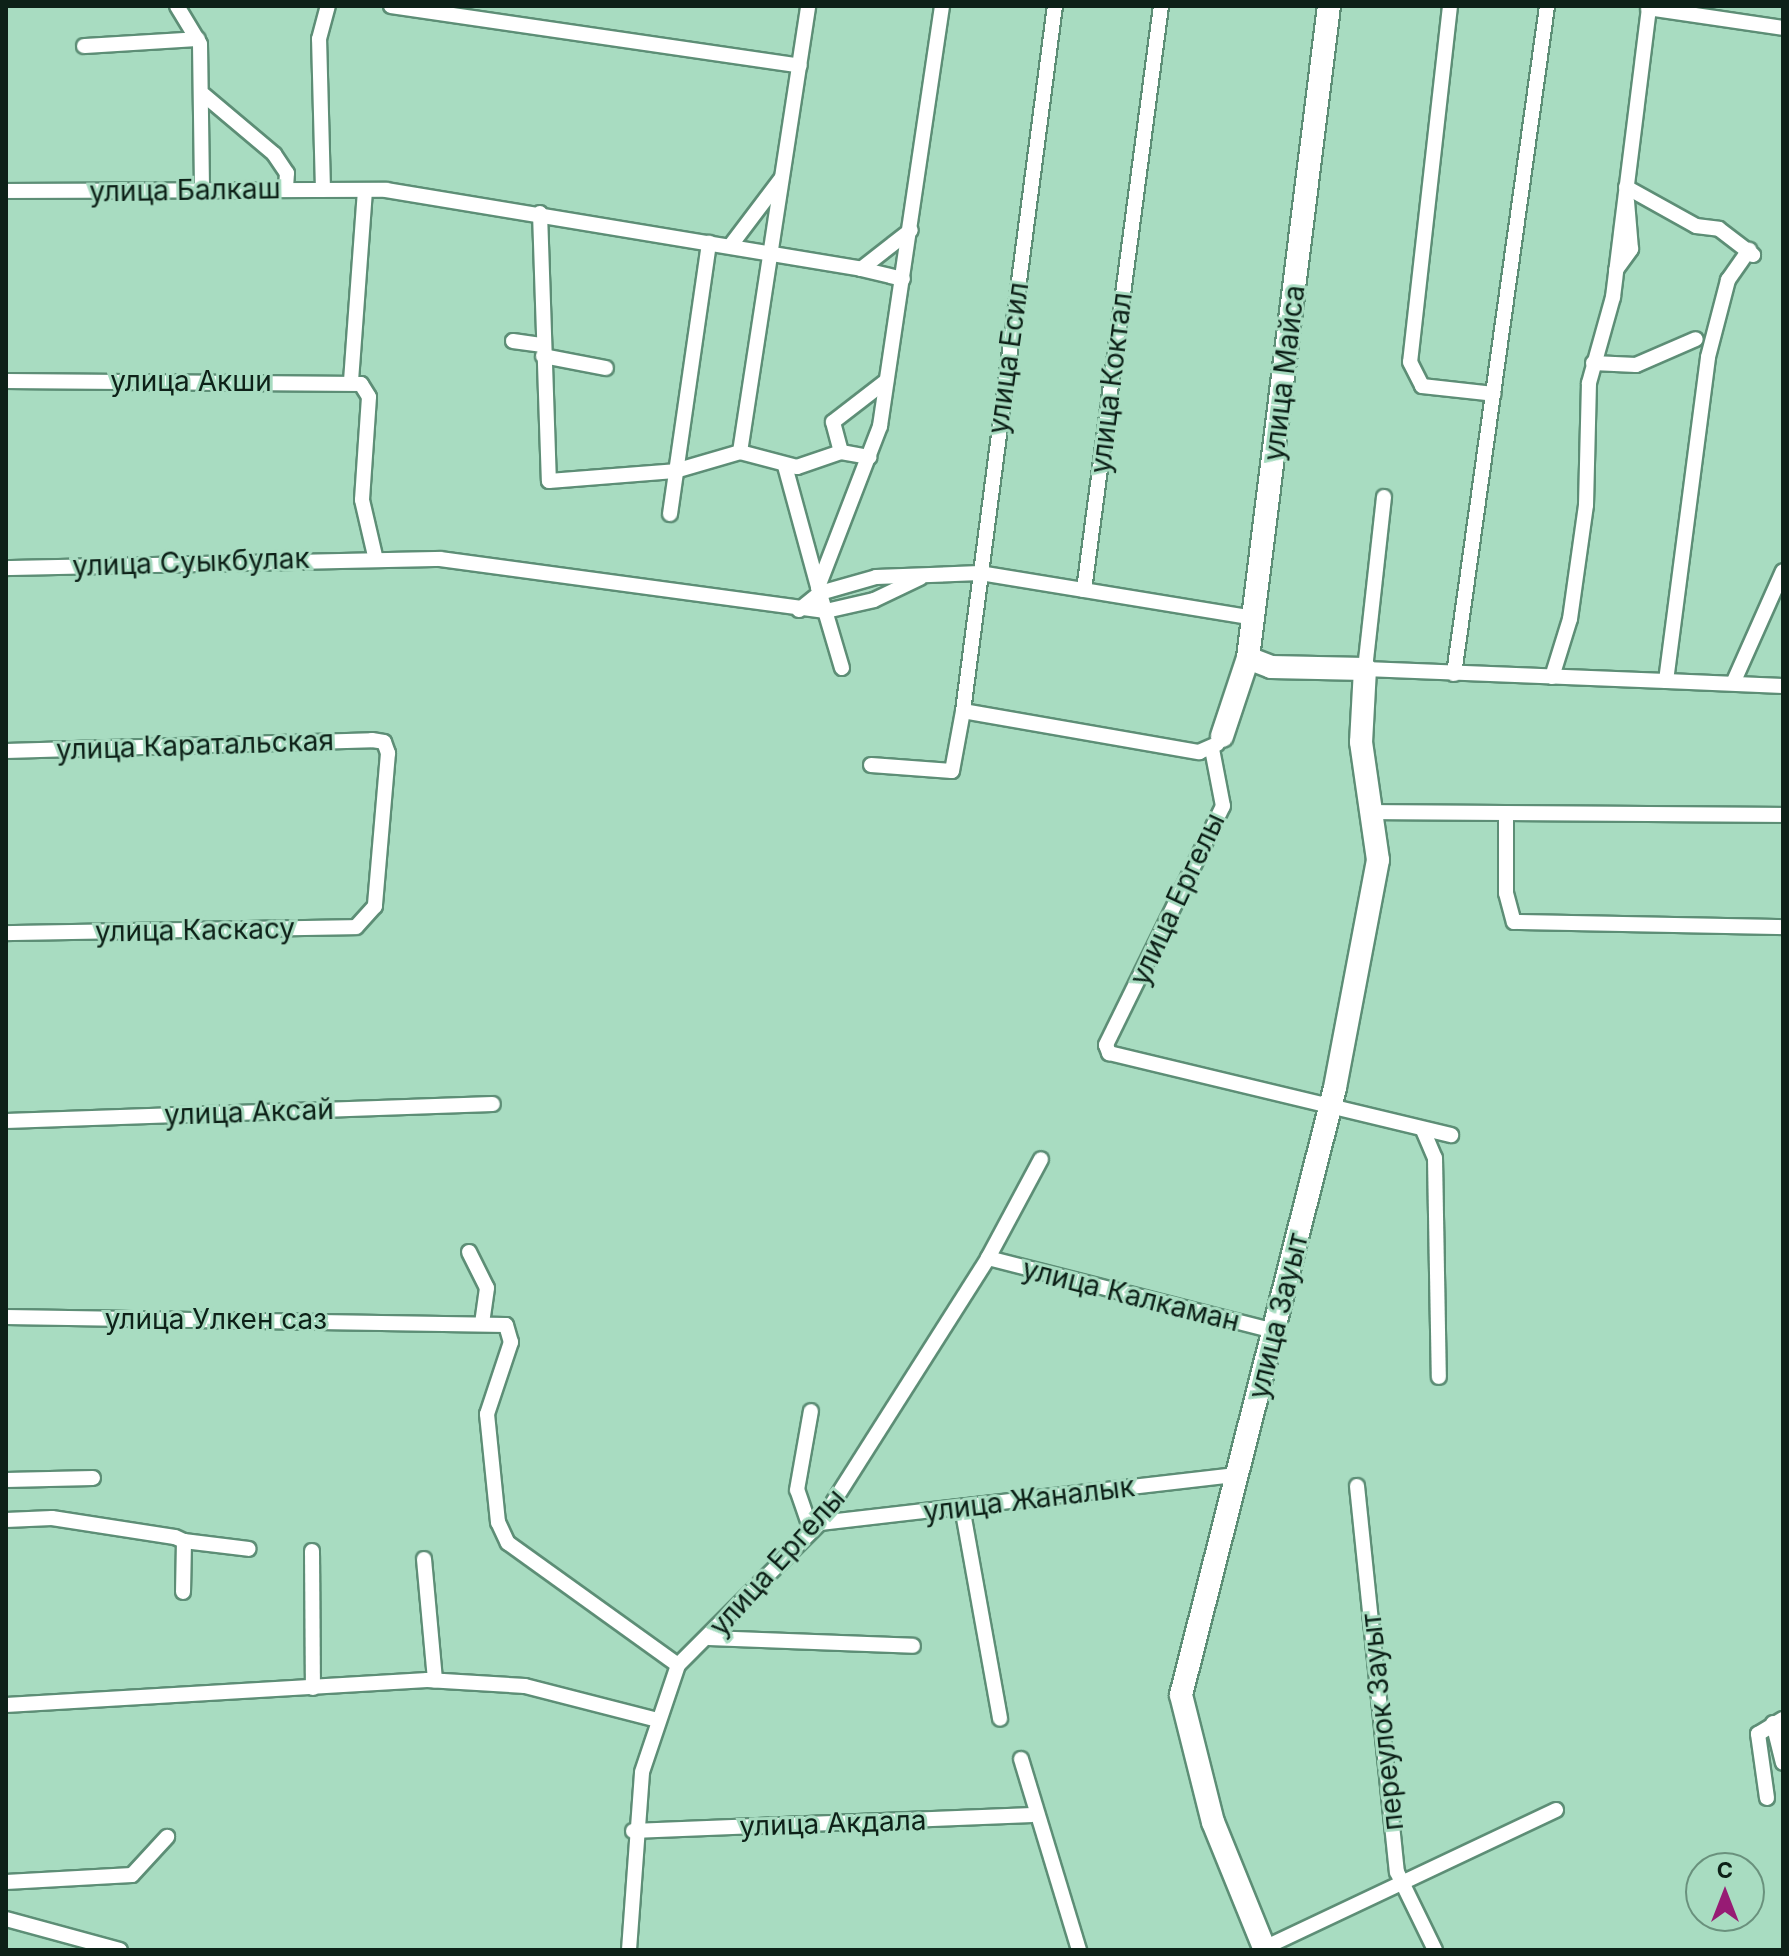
<!DOCTYPE html>
<html>
<head>
<meta charset="utf-8">
<style>
  body { margin:0 }
  #map { position:relative; width:1789px; height:1956px; overflow:hidden; background:#a8dcc1; font-family:Inter,sans-serif }
  div>[style] { position:absolute }
  .roads { filter:drop-shadow(2px 0 #5d8e76) drop-shadow(-2px 0 #5d8e76) drop-shadow(0 2px #5d8e76) drop-shadow(0 -2px #5d8e76) }
  .street>* { height:14px; margin:-7px; padding:0 7px; transform-origin:7px; border-radius:7px; background:#fff }
  .secondary>* { height:22px; margin:-11px; padding:0 11px; transform-origin:11px; border-radius:11px; background:#fff }
  span { translate:-50% -50%; white-space:nowrap; text-align:center; line-height:1.15; -webkit-text-stroke:6px #a8dcc1; paint-order:stroke }
  .street-label { font-size:28px; color:#0d2118 }
  .frame { position:absolute; inset:0; border:8px solid #0d2118; pointer-events:none }
  .north { position:absolute; left:1685px; top:1852px; width:80px; height:80px; box-sizing:border-box; background:#a8dcc1; border:2px solid #6a917d; border-radius:50%; rotate:0deg; font-size:22px; font-weight:700; line-height:32px; text-align:center; color:#0d2118 }
  .north::after { content:''; display:block; margin:auto; width:28px; height:36px; background:#971b74; clip-path:polygon(50% 0,100% 100%,50% 72%,0 100%) }
</style>
</head>
<body>
<div id="map">
  <div class="roads">
    <div class="street">
      <i style="left:177px;top:6px;width:44px;rotate:58.8deg"></i>
      <i style="left:200px;top:44px;width:147px;rotate:89.2deg"></i>
      <i style="left:391px;top:6px;width:413px;rotate:8.3deg"></i>
      <i style="left:1450px;top:6px;width:358px;rotate:96.4deg"></i>
      <i style="left:1410px;top:362px;width:27px;rotate:63deg"></i>
      <i style="left:1422px;top:386px;width:72px;rotate:6.3deg"></i>
      <i style="left:1648px;top:8px;width:136px;rotate:8.4deg"></i>
      <i style="left:84px;top:46px;width:114px;rotate:-3.5deg"></i>
      <i style="left:204px;top:95px;width:92px;rotate:40.1deg"></i>
      <i style="left:274px;top:154px;width:23px;rotate:56deg"></i>
      <i style="left:287px;top:173px;width:16px;rotate:94deg"></i>
      <i style="left:1626px;top:187px;width:80px;rotate:29.1deg"></i>
      <i style="left:1696px;top:226px;width:23px;rotate:7deg"></i>
      <i style="left:1719px;top:229px;width:43px;rotate:37.4deg"></i>
      <i style="left:323px;top:190px;width:151px;rotate:-91.5deg"></i>
      <i style="left:319px;top:39px;width:34px;rotate:-75deg"></i>
      <i style="left:6px;top:191px;width:380px;rotate:-0.2deg"></i>
      <i style="left:386px;top:190px;width:482px;rotate:9.4deg"></i>
      <i style="left:861px;top:269px;width:63px;rotate:-38deg"></i>
      <i style="left:540px;top:213px;width:268px;rotate:88.1deg"></i>
      <i style="left:549px;top:481px;width:126px;rotate:-4.5deg"></i>
      <i style="left:675px;top:471px;width:68px;rotate:-16.3deg"></i>
      <i style="left:740px;top:452px;width:59px;rotate:14.7deg"></i>
      <i style="left:797px;top:467px;width:46px;rotate:-18.8deg"></i>
      <i style="left:841px;top:452px;width:29px;rotate:10deg"></i>
      <i style="left:731px;top:245px;width:83px;rotate:-52.9deg"></i>
      <i style="left:861px;top:269px;width:43px;rotate:13.4deg"></i>
      <i style="left:1616px;top:270px;width:26px;rotate:-54deg"></i>
      <i style="left:1631px;top:249px;width:48px;rotate:-94.8deg"></i>
      <i style="left:513px;top:341px;width:30px;rotate:8deg"></i>
      <i style="left:543px;top:356px;width:64px;rotate:10.8deg"></i>
      <i style="left:1593px;top:363px;width:43px;rotate:2.7deg"></i>
      <i style="left:1636px;top:365px;width:65px;rotate:-23.4deg"></i>
      <i style="left:6px;top:381px;width:355px;rotate:0.5deg"></i>
      <i style="left:361px;top:384px;width:15px;rotate:58deg"></i>
      <i style="left:369px;top:397px;width:103px;rotate:93.9deg"></i>
      <i style="left:362px;top:500px;width:57px;rotate:76.9deg"></i>
      <i style="left:351px;top:381px;width:190px;rotate:-85.8deg"></i>
      <i style="left:740px;top:452px;width:451px;rotate:-81.3deg"></i>
      <i style="left:841px;top:452px;width:31px;rotate:-105deg"></i>
      <i style="left:833px;top:422px;width:67px;rotate:-37.7deg"></i>
      <i style="left:785px;top:466px;width:125px;rotate:74.7deg"></i>
      <i style="left:1384px;top:497px;width:173px;rotate:96.3deg"></i>
      <i style="left:1365px;top:669px;width:301px;rotate:2.3deg"></i>
      <i style="left:1666px;top:681px;width:327px;rotate:-82.6deg"></i>
      <i style="left:1708px;top:357px;width:80px;rotate:-75.4deg"></i>
      <i style="left:1728px;top:280px;width:37px;rotate:-55deg"></i>
      <i style="left:670px;top:514px;width:274px;rotate:-81.8deg"></i>
      <i style="left:6px;top:568px;width:434px;rotate:-1.2deg"></i>
      <i style="left:440px;top:559px;width:389px;rotate:7.7deg"></i>
      <i style="left:826px;top:611px;width:49px;rotate:-12.9deg"></i>
      <i style="left:874px;top:600px;width:51px;rotate:-25.6deg"></i>
      <i style="left:1084px;top:590px;width:589px;rotate:-82.49deg"></i>
      <i style="left:799px;top:610px;width:27px;rotate:-39deg"></i>
      <i style="left:820px;top:593px;width:58px;rotate:-15.9deg"></i>
      <i style="left:876px;top:577px;width:104px;rotate:-2.2deg"></i>
      <i style="left:980px;top:573px;width:278px;rotate:9.3deg"></i>
      <i style="left:842px;top:668px;width:84px;rotate:-106.5deg"></i>
      <i style="left:818px;top:587px;width:173px;rotate:-68.9deg"></i>
      <i style="left:880px;top:426px;width:425px;rotate:-81.6deg"></i>
      <i style="left:1454px;top:674px;width:674px;rotate:-82.07deg"></i>
      <i style="left:1552px;top:677px;width:61px;rotate:-72.8deg"></i>
      <i style="left:1570px;top:619px;width:115px;rotate:-82deg"></i>
      <i style="left:1586px;top:505px;width:122px;rotate:-88.6deg"></i>
      <i style="left:1589px;top:383px;width:89px;rotate:-74.4deg"></i>
      <i style="left:1613px;top:297px;width:293px;rotate:-82.9deg"></i>
      <i style="left:1666px;top:681px;width:117px;rotate:2.4deg"></i>
      <i style="left:1734px;top:681px;width:120px;rotate:-66deg"></i>
      <i style="left:963px;top:711px;width:711px;rotate:-82.57deg"></i>
      <i style="left:1212px;top:749px;width:58px;rotate:79.1deg"></i>
      <i style="left:1223px;top:806px;width:266px;rotate:116.1deg"></i>
      <i style="left:1106px;top:1045px;width:9px;rotate:69deg"></i>
      <i style="left:1109px;top:1053px;width:352px;rotate:13.5deg"></i>
      <i style="left:6px;top:751px;width:366px;rotate:-1.7deg"></i>
      <i style="left:372px;top:740px;width:12px;rotate:9deg"></i>
      <i style="left:384px;top:742px;width:12px;rotate:70deg"></i>
      <i style="left:388px;top:753px;width:154px;rotate:94.9deg"></i>
      <i style="left:375px;top:906px;width:28px;rotate:132deg"></i>
      <i style="left:356px;top:927px;width:350px;rotate:179deg"></i>
      <i style="left:871px;top:765px;width:81px;rotate:4.2deg"></i>
      <i style="left:952px;top:771px;width:61px;rotate:-79.6deg"></i>
      <i style="left:963px;top:711px;width:240px;rotate:9.9deg"></i>
      <i style="left:1199px;top:752px;width:20px;rotate:-24deg"></i>
      <i style="left:1370px;top:812px;width:413px;rotate:0.4deg"></i>
      <i style="left:1506px;top:814px;width:79px;rotate:90deg"></i>
      <i style="left:1506px;top:893px;width:30px;rotate:75deg"></i>
      <i style="left:1514px;top:922px;width:269px;rotate:1.1deg"></i>
      <i style="left:6px;top:1121px;width:487px;rotate:-2deg"></i>
      <i style="left:1423px;top:1130px;width:30px;rotate:67deg"></i>
      <i style="left:1435px;top:1158px;width:219px;rotate:89deg"></i>
      <i style="left:469px;top:1252px;width:40px;rotate:63.4deg"></i>
      <i style="left:487px;top:1288px;width:36px;rotate:98deg"></i>
      <i style="left:988px;top:1258px;width:295px;rotate:14.3deg"></i>
      <i style="left:6px;top:1317px;width:500px;rotate:0.92deg"></i>
      <i style="left:506px;top:1325px;width:18px;rotate:74deg"></i>
      <i style="left:511px;top:1342px;width:76px;rotate:108.4deg"></i>
      <i style="left:487px;top:1414px;width:109px;rotate:84.2deg"></i>
      <i style="left:498px;top:1522px;width:23px;rotate:65deg"></i>
      <i style="left:508px;top:1543px;width:209px;rotate:35.7deg"></i>
      <i style="left:6px;top:1480px;width:87px;rotate:-1.3deg"></i>
      <i style="left:1357px;top:1486px;width:388px;rotate:84.1deg"></i>
      <i style="left:1397px;top:1872px;width:87px;rotate:64deg"></i>
      <i style="left:962px;top:1507px;width:215px;rotate:79.8deg"></i>
      <i style="left:6px;top:1520px;width:46px;rotate:-2.5deg"></i>
      <i style="left:52px;top:1518px;width:124px;rotate:8.8deg"></i>
      <i style="left:175px;top:1537px;width:10px;rotate:24deg"></i>
      <i style="left:184px;top:1541px;width:51px;rotate:91.1deg"></i>
      <i style="left:820px;top:1523px;width:421px;rotate:-6.6deg"></i>
      <i style="left:810px;top:1527px;width:39px;rotate:-109deg"></i>
      <i style="left:797px;top:1490px;width:80px;rotate:-80deg"></i>
      <i style="left:184px;top:1541px;width:65px;rotate:7deg"></i>
      <i style="left:312px;top:1551px;width:137px;rotate:89.6deg"></i>
      <i style="left:424px;top:1559px;width:122px;rotate:84.8deg"></i>
      <i style="left:709px;top:1638px;width:204px;rotate:2.2deg"></i>
      <i style="left:6px;top:1705px;width:422px;rotate:-3.4deg"></i>
      <i style="left:427px;top:1680px;width:98px;rotate:3.5deg"></i>
      <i style="left:525px;top:1686px;width:136px;rotate:14.4deg"></i>
      <i style="left:1773px;top:1723px;width:41px;rotate:76deg"></i>
      <i style="left:1021px;top:1759px;width:200px;rotate:73.1deg"></i>
      <i style="left:1767px;top:1798px;width:65px;rotate:-98deg"></i>
      <i style="left:1758px;top:1734px;width:29px;rotate:-31deg"></i>
      <i style="left:633px;top:1831px;width:399px;rotate:-2.3deg"></i>
      <i style="left:6px;top:1882px;width:126px;rotate:-3.2deg"></i>
      <i style="left:132px;top:1875px;width:52px;rotate:-47.4deg"></i>
      <i style="left:6px;top:1919px;width:118px;rotate:15.2deg"></i>
      <i style="left:1264px;top:1948px;width:323px;rotate:-25.3deg"></i>
      <i style="left:629px;top:1950px;width:178px;rotate:-85.8deg"></i>
      <i style="left:642px;top:1772px;width:113px;rotate:-71.4deg"></i>
      <i style="left:678px;top:1665px;width:201px;rotate:-45deg"></i>
      <i style="left:820px;top:1523px;width:314px;rotate:-57.6deg"></i>
      <i style="left:988px;top:1258px;width:112px;rotate:-61.8deg"></i>
    </div>
    <div class="secondary">
      <i style="left:1248px;top:658px;width:25px;rotate:21deg"></i>
      <i style="left:1271px;top:667px;width:94px;rotate:1.2deg"></i>
      <i style="left:1365px;top:669px;width:73px;rotate:93.1deg"></i>
      <i style="left:1361px;top:742px;width:119px;rotate:81.8deg"></i>
      <i style="left:1378px;top:860px;width:232px;rotate:100.7deg"></i>
      <i style="left:1335px;top:1088px;width:626px;rotate:104.24deg"></i>
      <i style="left:1181px;top:1695px;width:131px;rotate:75.9deg"></i>
      <i style="left:1213px;top:1822px;width:138px;rotate:67.9deg"></i>
      <i style="left:1222px;top:736px;width:82px;rotate:-71.6deg"></i>
      <i style="left:1248px;top:658px;width:657px;rotate:-82.92deg"></i>
    </div>
  </div>
  <div class="street-label">
    <span style="left:185px;top:190px;rotate:-1deg">улица Балкаш</span>
    <span style="left:1008px;top:358px;rotate:-82deg">улица Есил</span>
    <span style="left:1284px;top:373px;rotate:-83deg">улица Майса</span>
    <span style="left:191px;top:381px">улица Акши</span>
    <span style="left:1111px;top:383px;rotate:-83deg">улица Коктал</span>
    <span style="left:191px;top:562px;rotate:-2deg">улица Суыкбулак</span>
    <span style="left:195px;top:745px;rotate:-2deg">улица Каратальская</span>
    <span style="left:1177px;top:899px;rotate:-65deg">улица Ергелы</span>
    <span style="left:195px;top:930px;rotate:-1deg">улица Каскасу</span>
    <span style="left:249px;top:1112px;rotate:-2deg">улица Аксай</span>
    <span style="left:1131px;top:1295px;rotate:14deg">улица Калкаман</span>
    <span style="left:1278px;top:1316px;rotate:-76deg">улица Зауыт</span>
    <span style="left:216px;top:1319px">улица Улкен саз</span>
    <span style="left:1029px;top:1499px;rotate:-7deg">улица Жаналык</span>
    <span style="left:777px;top:1562px;rotate:-48deg">улица Ергелы</span>
    <span style="left:1382px;top:1722px;rotate:-96deg">переулок Зауыт</span>
    <span style="left:833px;top:1823px;rotate:-2deg">улица Акдала</span>
  </div>
  <div class="frame"></div>
  <div class="north">С</div>
</div>
</body>
</html>
